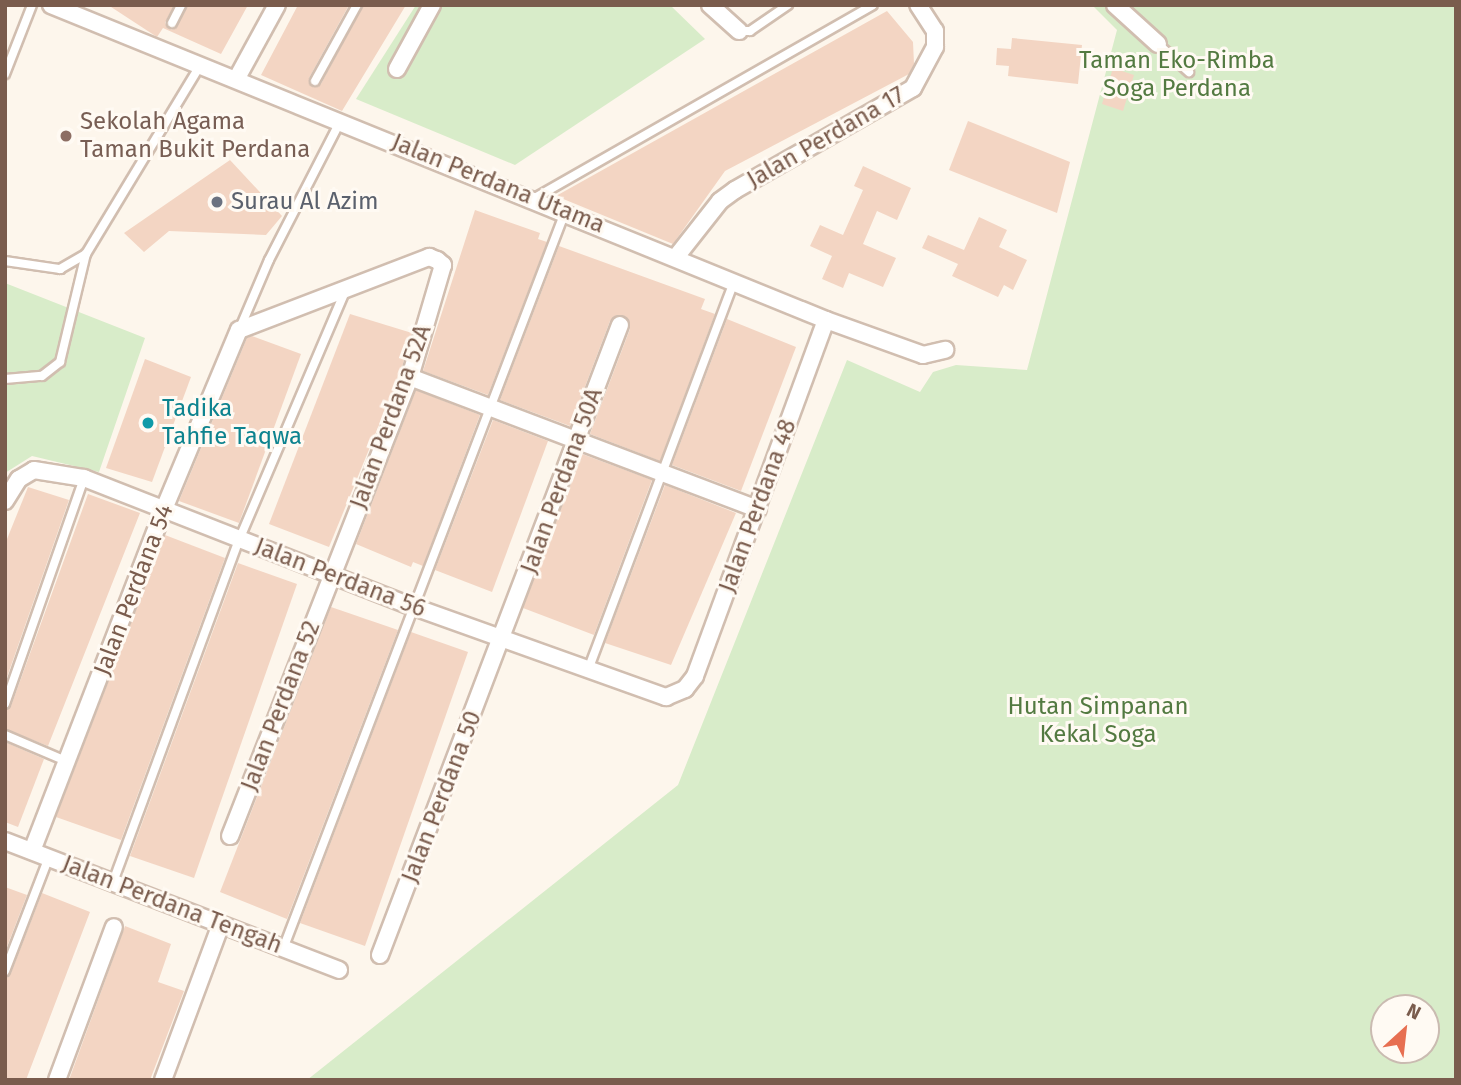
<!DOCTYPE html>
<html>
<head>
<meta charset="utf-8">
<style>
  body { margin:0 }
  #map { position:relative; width:1461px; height:1085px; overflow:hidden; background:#fdf6ec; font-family:"Fira Sans",sans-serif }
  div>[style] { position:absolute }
  .green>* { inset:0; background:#d8ecc9 }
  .building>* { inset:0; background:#f3d5c3 }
  .roads { filter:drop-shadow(2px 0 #d1beb0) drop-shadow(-2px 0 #d1beb0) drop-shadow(0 2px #d1beb0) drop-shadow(0 -2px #d1beb0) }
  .service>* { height:8px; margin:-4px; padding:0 4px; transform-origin:4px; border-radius:4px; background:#fff }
  .minor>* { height:16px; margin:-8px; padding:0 8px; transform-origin:8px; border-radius:8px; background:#fff }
  .dots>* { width:19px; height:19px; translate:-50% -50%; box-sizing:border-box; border:4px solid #fffaf3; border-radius:50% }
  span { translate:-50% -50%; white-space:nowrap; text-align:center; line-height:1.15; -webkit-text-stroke:6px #fffaf3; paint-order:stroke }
  .park-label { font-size:24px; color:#537a41 }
  .education-label { font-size:24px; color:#785e54 }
  .left { translate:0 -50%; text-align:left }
  .street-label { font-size:24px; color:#7a5c4d }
  .worship-label { font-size:24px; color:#5b616d }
  .culture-label { font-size:24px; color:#0d838f }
  .frame { position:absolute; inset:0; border:7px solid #7a5c4d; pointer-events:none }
  .north { position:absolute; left:1370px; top:994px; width:70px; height:70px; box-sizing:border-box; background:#fffaf3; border:2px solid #cabbb1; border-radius:50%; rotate:27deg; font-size:19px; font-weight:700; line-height:28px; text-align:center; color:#7a5c4d }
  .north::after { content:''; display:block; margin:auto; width:24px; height:32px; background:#e76f51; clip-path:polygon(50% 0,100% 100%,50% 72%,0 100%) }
</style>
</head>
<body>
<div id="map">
  <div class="green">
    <i style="clip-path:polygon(416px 5px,670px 5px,705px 39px,515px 165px,356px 99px)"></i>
    <i style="clip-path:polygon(evenodd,1092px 5px,1456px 5px,1456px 1080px,307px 1080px,678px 785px,847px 360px,920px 392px,933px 372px,956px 365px,1027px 370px,1117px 30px,1092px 5px,1384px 1008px,1426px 1008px,1426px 1050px,1384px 1050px,1384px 1008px)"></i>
    <i style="clip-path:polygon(5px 283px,145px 338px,99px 472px,32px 456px,5px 473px)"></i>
  </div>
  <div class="building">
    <i style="clip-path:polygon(108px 5px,174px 5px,165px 23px,172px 30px,187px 5px,248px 5px,221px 54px,163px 28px,157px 37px)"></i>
    <i style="clip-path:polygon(298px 5px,349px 5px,309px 78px,314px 87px,321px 84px,363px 5px,406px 5px,342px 111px,261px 75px)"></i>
    <i style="clip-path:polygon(887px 11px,913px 42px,914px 64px,909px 74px,725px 171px,673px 244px,556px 196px)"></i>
    <i style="clip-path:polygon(1012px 38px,1082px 45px,1078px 84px,1008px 76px,1009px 66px,996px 65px,997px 48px,1011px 49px)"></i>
    <i style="clip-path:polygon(1113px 68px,1134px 75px,1123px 111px,1102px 104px)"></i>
    <i style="clip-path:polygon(968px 121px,1070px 162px,1057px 213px,949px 170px)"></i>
    <i style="clip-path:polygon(230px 160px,282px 216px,266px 235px,169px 231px,144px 252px,124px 233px)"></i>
    <i style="clip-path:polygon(863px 166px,911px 188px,897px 220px,877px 211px,863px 244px,896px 258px,883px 287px,849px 273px,843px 288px,822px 279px,832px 256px,810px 246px,820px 225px,843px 235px,863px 190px,854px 186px)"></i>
    <i style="clip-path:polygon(475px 210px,540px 233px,538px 239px,547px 242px,488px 395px,423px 371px)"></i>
    <i style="clip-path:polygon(979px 217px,1007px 230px,999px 247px,1027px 260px,1013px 290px,1004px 285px,998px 297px,952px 276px,958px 264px,922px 248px,928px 235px,964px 250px)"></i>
    <i style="clip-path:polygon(559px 246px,705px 299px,701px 309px,715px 314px,660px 461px,590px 434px,630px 329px,624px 316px,610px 321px,570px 426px,500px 400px)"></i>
    <i style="clip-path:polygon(350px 314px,412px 333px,400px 374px,329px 547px,269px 524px)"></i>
    <i style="clip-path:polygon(727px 319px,796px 347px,741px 491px,672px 465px)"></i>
    <i style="clip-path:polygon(252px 336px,301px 354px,239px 523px,179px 501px,247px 338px)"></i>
    <i style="clip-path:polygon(145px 359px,191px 377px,152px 482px,106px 468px)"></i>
    <i style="clip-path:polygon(416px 390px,480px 415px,423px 566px,413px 562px,411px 567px,356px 544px)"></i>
    <i style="clip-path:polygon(493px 420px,548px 441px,492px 592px,435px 570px)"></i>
    <i style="clip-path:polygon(582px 454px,652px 480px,594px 635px,523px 608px)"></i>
    <i style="clip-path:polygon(665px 485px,736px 513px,671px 665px,605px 643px)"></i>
    <i style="clip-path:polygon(28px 487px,69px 500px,5px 683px,5px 544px)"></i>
    <i style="clip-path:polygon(88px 494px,140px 513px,48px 746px,5px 729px,5px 710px,11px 706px)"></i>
    <i style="clip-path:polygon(165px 535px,225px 558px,121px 840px,56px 817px)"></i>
    <i style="clip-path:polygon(238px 563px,297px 584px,194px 878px,130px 856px)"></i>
    <i style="clip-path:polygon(331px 607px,398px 630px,287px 919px,220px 892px)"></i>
    <i style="clip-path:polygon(411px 632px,468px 652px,365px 946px,300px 923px)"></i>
    <i style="clip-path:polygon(5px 742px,44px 759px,18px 827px,5px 822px)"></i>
    <i style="clip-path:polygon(5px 887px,27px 895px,5px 952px)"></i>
    <i style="clip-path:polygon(42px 893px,90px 912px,26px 1080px,5px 1080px,5px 977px,11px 973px)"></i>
    <i style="clip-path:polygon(125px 926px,171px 944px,158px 982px,184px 991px,150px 1080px,69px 1080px)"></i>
  </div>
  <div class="roads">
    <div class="service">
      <i style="left:172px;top:23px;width:20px;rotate:-63deg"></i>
      <i style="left:739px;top:31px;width:11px"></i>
      <i style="left:750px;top:31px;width:46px;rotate:-34.4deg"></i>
      <i style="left:1158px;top:44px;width:42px;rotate:42.1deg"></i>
      <i style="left:5px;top:74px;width:74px;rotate:-68.6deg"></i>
      <i style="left:315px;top:81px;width:87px;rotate:-61.1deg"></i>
      <i style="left:533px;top:199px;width:391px;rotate:-29.7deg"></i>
      <i style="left:5px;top:261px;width:56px;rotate:8.3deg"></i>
      <i style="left:60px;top:269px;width:30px;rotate:-30deg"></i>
      <i style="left:86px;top:254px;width:222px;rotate:-58.8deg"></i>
      <i style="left:240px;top:328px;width:74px;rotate:-66.9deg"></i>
      <i style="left:269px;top:260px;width:157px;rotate:-62.8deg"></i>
      <i style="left:5px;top:379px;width:37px;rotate:-5deg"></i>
      <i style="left:42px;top:376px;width:23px;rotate:-38deg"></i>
      <i style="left:60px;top:362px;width:111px;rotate:-76.5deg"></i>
      <i style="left:588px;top:670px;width:415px;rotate:-69.4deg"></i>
      <i style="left:5px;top:704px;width:239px;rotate:-70.7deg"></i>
      <i style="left:5px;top:735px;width:66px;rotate:23.1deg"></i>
      <i style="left:113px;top:882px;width:364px;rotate:-69.8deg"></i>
      <i style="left:239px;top:540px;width:273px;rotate:-66.9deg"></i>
      <i style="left:283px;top:949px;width:789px;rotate:-69.06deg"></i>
      <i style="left:5px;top:971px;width:122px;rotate:-68.9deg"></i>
    </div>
    <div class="minor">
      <i style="left:51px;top:5px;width:837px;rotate:22.12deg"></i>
      <i style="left:826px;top:320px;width:103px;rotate:19.8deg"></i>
      <i style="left:923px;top:355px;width:23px;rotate:-13deg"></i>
      <i style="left:710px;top:5px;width:39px;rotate:42deg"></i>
      <i style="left:1115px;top:5px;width:58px;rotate:42.2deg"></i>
      <i style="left:397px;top:69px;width:73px;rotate:-61.3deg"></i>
      <i style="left:237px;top:78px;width:83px;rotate:-61.3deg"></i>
      <i style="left:676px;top:257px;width:71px;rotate:-51.8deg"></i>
      <i style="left:720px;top:201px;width:19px;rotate:-36deg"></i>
      <i style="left:735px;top:190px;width:205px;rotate:-29.8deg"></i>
      <i style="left:913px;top:88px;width:47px;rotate:-61.8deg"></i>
      <i style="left:935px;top:47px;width:16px;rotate:-90deg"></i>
      <i style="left:935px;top:31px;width:31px;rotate:-123deg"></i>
      <i style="left:410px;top:377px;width:372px;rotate:20.8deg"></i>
      <i style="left:5px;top:501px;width:26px;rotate:-58deg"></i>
      <i style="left:19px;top:479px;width:17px;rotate:-31deg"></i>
      <i style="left:34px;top:470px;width:51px;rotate:9.1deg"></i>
      <i style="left:84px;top:478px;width:354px;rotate:21.4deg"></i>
      <i style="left:414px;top:607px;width:268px;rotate:19.7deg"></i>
      <i style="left:666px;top:697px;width:21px;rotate:-23deg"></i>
      <i style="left:685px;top:689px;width:16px;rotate:-52deg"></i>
      <i style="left:695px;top:676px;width:379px;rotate:-69.8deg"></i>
      <i style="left:5px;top:841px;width:358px;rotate:21.1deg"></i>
      <i style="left:32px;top:851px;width:367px;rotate:-68.9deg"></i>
      <i style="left:164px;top:509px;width:194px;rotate:-67.3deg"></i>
      <i style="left:239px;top:330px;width:204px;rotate:-21deg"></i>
      <i style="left:429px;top:257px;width:9px;rotate:21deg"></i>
      <i style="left:437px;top:260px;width:8px;rotate:40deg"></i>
      <i style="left:443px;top:265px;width:117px;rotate:106.4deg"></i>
      <i style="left:410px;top:377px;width:493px;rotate:111.4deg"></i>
      <i style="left:380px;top:955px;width:674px;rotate:-69.15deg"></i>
      <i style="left:57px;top:1080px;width:163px;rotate:-69.6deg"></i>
      <i style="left:163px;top:1080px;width:166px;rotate:-69.6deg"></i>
    </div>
  </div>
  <div class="dots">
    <i style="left:66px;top:136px;background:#8d6e63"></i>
    <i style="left:217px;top:202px;background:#6b7280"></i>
    <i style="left:148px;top:423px;background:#0f9aa8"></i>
  </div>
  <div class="park-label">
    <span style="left:1177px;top:75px">Taman Eko-Rimba<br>Soga Perdana</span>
    <span style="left:1098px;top:721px">Hutan Simpanan<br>Kekal Soga</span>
  </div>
  <div class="education-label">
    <span class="left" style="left:80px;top:136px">Sekolah Agama<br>Taman Bukit Perdana</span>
  </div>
  <div class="street-label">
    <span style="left:826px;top:138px;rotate:-30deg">Jalan Perdana 17</span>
    <span style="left:498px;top:184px;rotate:22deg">Jalan Perdana Utama</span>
    <span style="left:391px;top:417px;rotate:-70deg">Jalan Perdana 52A</span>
    <span style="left:562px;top:481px;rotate:-70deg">Jalan Perdana 50A</span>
    <span style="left:758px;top:506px;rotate:-70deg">Jalan Perdana 48</span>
    <span style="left:340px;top:578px;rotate:21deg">Jalan Perdana 56</span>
    <span style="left:134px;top:590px;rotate:-69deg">Jalan Perdana 54</span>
    <span style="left:281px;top:706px;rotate:-69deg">Jalan Perdana 52</span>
    <span style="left:442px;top:797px;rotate:-69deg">Jalan Perdana 50</span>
    <span style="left:172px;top:905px;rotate:21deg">Jalan Perdana Tengah</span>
  </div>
  <div class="worship-label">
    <span class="left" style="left:231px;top:202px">Surau Al Azim</span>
  </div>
  <div class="culture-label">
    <span class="left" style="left:162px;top:423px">Tadika<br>Tahfie Taqwa</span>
  </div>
  <div class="frame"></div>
  <div class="north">N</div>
</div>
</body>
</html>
